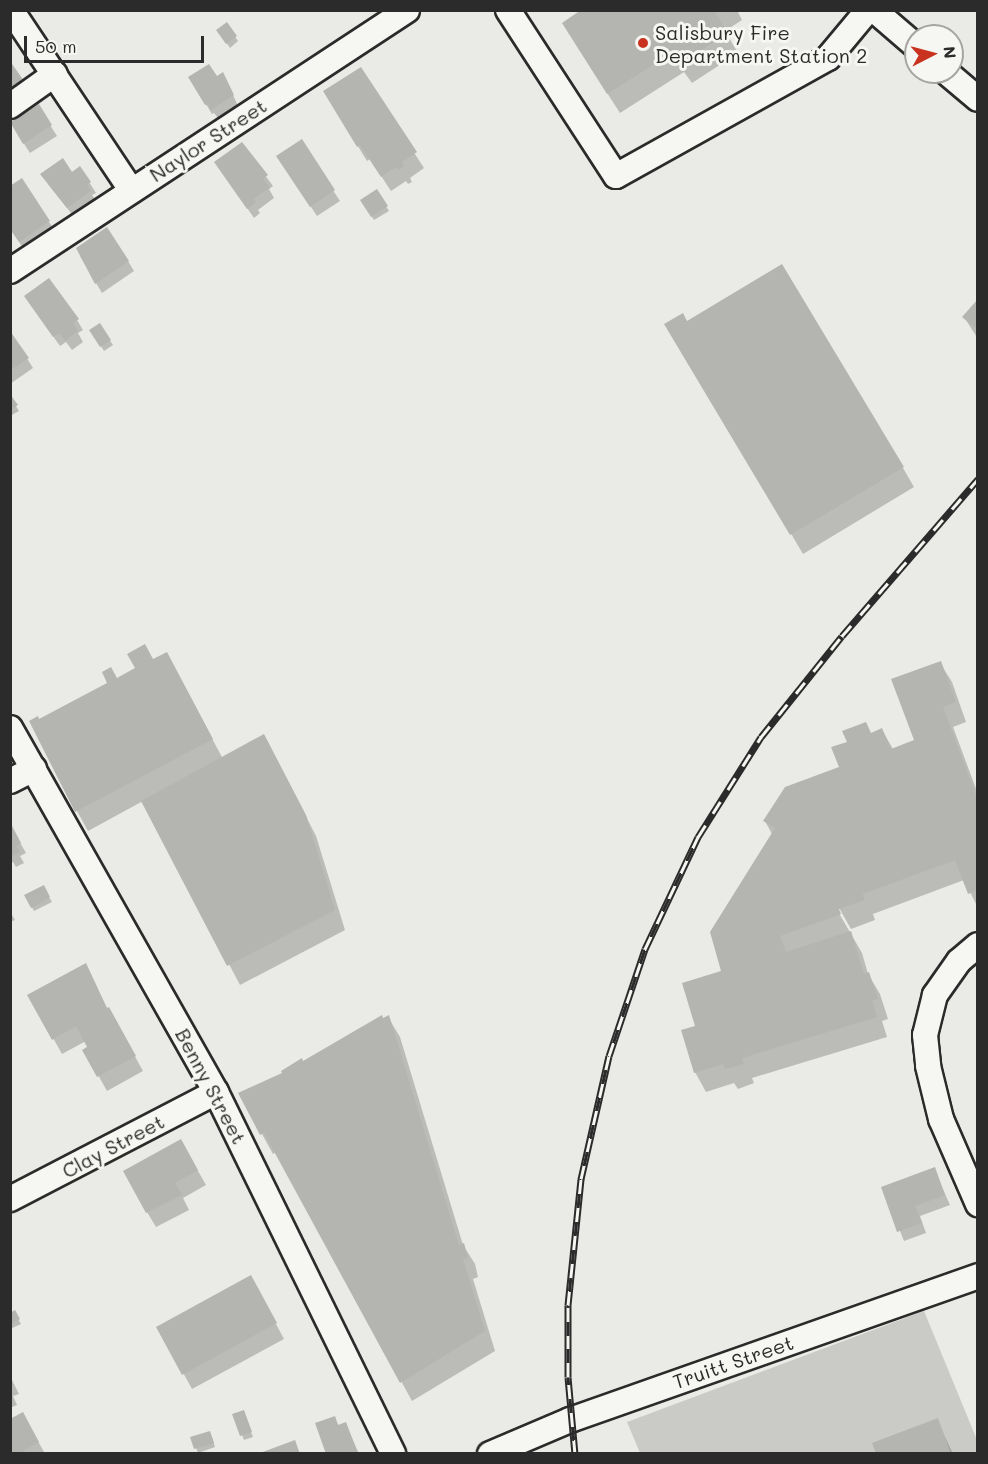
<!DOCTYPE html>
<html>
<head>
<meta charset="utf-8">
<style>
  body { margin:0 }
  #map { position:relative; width:988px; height:1464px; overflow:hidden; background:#eaeae6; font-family:Mali,sans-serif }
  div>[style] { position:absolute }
  .green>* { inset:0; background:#cacac7 }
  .shadow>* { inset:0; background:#0003 }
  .building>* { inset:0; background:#b4b4b1 }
  .roads { filter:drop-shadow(2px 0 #2b2b2b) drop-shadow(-2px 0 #2b2b2b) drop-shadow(0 2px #2b2b2b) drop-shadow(0 -2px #2b2b2b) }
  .minor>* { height:24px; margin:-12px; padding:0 12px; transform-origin:12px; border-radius:12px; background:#f6f6f2 }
  .rail>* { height:7px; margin-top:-3.5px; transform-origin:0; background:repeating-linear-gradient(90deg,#f6f6f2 0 14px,#2b2b2b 0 28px); box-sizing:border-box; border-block:2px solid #2b2b2b }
  .dots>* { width:16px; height:16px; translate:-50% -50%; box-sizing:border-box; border:3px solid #f6f6f2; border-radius:50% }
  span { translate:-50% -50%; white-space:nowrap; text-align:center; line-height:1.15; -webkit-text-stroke:6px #f6f6f2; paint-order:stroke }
  .poi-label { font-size:20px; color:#2b2b2b }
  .left { translate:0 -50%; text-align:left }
  .street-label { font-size:20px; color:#2b2b2b }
  .frame { position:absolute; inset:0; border:12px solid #2b2b2b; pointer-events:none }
  .north { position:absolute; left:904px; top:24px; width:60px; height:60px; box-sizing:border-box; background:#f6f6f2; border:2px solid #a5a5a2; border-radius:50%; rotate:84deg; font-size:16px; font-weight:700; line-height:24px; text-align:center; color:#2b2b2b }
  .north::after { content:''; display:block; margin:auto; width:21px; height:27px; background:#c8321e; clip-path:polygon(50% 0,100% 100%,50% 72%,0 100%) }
  .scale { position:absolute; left:24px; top:36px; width:180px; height:27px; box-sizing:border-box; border:3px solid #2b2b2b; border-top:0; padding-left:8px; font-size:18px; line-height:21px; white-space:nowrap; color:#2b2b2b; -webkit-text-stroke:4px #f6f6f2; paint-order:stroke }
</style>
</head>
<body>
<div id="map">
  <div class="green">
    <i style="clip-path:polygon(924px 1311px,977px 1440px,977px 1453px,640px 1453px,627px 1422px)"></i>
  </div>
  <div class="shadow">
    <i style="clip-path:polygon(584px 10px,737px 10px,742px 20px,725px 31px,738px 53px,692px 83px,684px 72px,620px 113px,575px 43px)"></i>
    <i style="clip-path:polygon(227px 24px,238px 41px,230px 48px,218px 30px)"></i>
    <i style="clip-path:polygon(360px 69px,424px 168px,410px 178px,412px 182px,408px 184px,406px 181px,391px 191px,370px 159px,367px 161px,334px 107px)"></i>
    <i style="clip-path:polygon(190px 78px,216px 78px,228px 84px,238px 106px,218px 118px,214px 113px,212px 114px)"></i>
    <i style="clip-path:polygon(38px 106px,57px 136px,30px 153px,17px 133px)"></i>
    <i style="clip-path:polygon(301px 141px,340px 201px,317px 216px,284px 166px)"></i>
    <i style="clip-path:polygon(242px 144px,273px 186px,269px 189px,274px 198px,258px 210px,260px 213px,254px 218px,216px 163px)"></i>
    <i style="clip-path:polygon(80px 168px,96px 193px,92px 195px,96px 201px,74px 217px,48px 184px)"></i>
    <i style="clip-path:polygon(376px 191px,389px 211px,374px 220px,362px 201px)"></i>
    <i style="clip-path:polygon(49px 222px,55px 231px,25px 251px,10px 228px)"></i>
    <i style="clip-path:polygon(80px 256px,128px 261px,134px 271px,102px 293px)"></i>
    <i style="clip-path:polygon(25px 297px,77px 320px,83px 330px,78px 333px,83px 342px,72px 350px,66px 342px,60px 346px)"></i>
    <i style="clip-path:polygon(978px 302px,978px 339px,964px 317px)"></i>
    <i style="clip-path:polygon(687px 323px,903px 468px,914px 487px,803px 554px,667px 324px)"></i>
    <i style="clip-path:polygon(100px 325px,113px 345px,104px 351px,91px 330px)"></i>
    <i style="clip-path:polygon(10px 331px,33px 368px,10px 384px)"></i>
    <i style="clip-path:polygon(10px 397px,19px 411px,10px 416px)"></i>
    <i style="clip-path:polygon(153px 661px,177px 673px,223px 759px,275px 756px,316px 836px,345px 930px,240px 985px,143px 801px,88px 831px,77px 811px,39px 721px)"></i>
    <i style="clip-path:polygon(940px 663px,952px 682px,966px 722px,953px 727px,978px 794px,978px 908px,964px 880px,873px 914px,875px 920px,851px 929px,838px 906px,836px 908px,862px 953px,868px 974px,880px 994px,888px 1019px,882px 1021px,887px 1037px,752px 1078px,754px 1083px,738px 1089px,734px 1083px,706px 1092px,695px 1072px,697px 1027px,723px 972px,772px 834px,765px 821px,841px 768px,871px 734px,882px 730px,893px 749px,916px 741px)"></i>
    <i style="clip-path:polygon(10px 825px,26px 853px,20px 856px,24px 863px,16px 867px,13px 862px,10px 863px)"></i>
    <i style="clip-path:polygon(43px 887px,52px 902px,34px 911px,26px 896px)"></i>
    <i style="clip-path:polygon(10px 912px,15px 920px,10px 922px)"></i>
    <i style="clip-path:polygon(29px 995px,109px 1009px,143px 1071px,107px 1091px,84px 1050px,89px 1048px,86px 1041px,62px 1054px)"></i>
    <i style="clip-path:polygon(388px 1017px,400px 1037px,463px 1245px,475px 1264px,478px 1277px,473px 1279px,495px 1351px,412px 1401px,276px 1152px,273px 1154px,262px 1134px,284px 1074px)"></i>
    <i style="clip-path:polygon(181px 1141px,206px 1185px,183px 1198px,189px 1210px,156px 1227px,147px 1212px)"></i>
    <i style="clip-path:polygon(934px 1169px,950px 1205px,920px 1216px,926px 1233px,904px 1241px,883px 1188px)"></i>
    <i style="clip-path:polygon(259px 1292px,284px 1339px,192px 1389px,158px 1327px)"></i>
    <i style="clip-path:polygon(14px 1312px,21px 1324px,10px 1329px,10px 1314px)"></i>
    <i style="clip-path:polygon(10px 1376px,19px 1394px,13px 1396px,17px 1405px,10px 1408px)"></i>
    <i style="clip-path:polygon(23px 1414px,44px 1452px,42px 1454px,10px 1453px,10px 1421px)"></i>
    <i style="clip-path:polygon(234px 1415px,245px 1417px,253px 1437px,244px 1440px)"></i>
    <i style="clip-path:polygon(334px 1418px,339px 1426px,346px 1424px,359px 1454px,328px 1454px)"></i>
    <i style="clip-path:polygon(937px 1420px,953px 1454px,878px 1454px)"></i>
    <i style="clip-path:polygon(212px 1437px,215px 1447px,198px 1453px,192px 1438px)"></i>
  </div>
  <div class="building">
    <i style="clip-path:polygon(581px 10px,714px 10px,728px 33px,679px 64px,672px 53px,607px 94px,562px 23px)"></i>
    <i style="clip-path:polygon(227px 22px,237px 36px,226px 44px,216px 30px)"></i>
    <i style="clip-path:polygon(10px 61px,24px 81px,10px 91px)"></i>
    <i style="clip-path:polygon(209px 64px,217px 76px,223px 72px,234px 95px,211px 110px,208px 104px,205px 105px,188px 77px)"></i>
    <i style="clip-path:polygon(361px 67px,417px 152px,402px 162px,404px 166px,398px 170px,396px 167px,381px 177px,360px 145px,357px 147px,323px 91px)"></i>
    <i style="clip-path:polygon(39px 104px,52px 125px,23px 144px,10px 122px)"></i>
    <i style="clip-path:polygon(302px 139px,335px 190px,310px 207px,276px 156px)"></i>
    <i style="clip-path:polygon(242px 142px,268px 175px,263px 179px,270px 188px,253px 199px,256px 202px,247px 209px,214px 162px)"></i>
    <i style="clip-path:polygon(63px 158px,72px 172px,80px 166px,91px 182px,87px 185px,91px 191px,67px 208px,40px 174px)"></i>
    <i style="clip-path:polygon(22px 178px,50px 221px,19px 242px,10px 229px,10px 186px)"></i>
    <i style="clip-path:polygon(377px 189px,388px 206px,371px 217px,360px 200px)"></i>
    <i style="clip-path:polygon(107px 227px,129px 261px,95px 284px,76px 248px)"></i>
    <i style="clip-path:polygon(782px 264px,904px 467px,790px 535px,664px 324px,683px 313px,687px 321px)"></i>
    <i style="clip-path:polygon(49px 278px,79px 319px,73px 323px,78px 331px,65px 341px,60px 333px,53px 337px,24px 296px)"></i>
    <i style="clip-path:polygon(978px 299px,978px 330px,962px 317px)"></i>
    <i style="clip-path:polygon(100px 323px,111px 340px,100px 347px,89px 330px)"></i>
    <i style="clip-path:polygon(10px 331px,29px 358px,10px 370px)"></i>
    <i style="clip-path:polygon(10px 394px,18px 405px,10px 410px)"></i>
    <i style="clip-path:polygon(145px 644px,153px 659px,167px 652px,213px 739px,75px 812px,29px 721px,38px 716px,39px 719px,107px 683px,102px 672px,111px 667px,117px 678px,135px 668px,127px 654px)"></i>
    <i style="clip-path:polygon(941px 661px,956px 702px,943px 707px,978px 801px,978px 890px,968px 894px,955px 860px,863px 894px,864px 900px,839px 909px,841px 914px,780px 936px,786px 952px,851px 931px,864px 974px,869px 972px,878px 999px,872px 1001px,877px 1017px,742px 1058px,744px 1064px,725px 1069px,723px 1064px,694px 1073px,681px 1030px,695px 1026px,682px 983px,721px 971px,710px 932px,775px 828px,763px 821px,785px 787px,839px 767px,831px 747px,847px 742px,842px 731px,866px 722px,871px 733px,882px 728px,891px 749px,914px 740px,891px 679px)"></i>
    <i style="clip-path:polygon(264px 734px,306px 815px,335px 910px,227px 966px,141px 801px)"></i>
    <i style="clip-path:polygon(10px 822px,21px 843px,16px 846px,20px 852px,10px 857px)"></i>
    <i style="clip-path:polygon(44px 885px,50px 897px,31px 908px,24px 895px)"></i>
    <i style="clip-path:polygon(86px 963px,107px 1008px,109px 1007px,136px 1056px,97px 1077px,82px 1050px,87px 1047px,76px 1026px,52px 1040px,27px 995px)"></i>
    <i style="clip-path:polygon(382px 1015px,383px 1018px,389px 1015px,459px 1245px,464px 1243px,468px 1258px,463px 1259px,485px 1331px,400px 1383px,264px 1133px,260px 1135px,238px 1093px,282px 1073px,281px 1071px,302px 1058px,303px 1061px)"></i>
    <i style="clip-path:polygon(181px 1139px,198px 1170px,175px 1183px,182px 1195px,146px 1213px,123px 1171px)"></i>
    <i style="clip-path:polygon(935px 1167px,945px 1195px,915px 1206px,922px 1223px,897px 1232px,881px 1187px)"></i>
    <i style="clip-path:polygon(251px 1275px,277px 1323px,182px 1375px,156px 1327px)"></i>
    <i style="clip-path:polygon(15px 1310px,20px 1319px,10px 1324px,10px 1313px)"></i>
    <i style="clip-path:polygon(244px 1410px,252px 1432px,240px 1436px,232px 1414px)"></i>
    <i style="clip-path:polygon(23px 1412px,39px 1442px,18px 1454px,12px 1454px,10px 1419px)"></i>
    <i style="clip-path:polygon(335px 1416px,338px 1425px,346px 1422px,358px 1454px,326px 1454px,315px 1423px)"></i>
    <i style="clip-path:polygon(938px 1418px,951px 1454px,876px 1454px,872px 1443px)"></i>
    <i style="clip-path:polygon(210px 1431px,214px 1443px,194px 1449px,190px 1437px)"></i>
    <i style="clip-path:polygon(295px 1440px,300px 1454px,260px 1454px,260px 1453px)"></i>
  </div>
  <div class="roads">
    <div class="minor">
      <i style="left:11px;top:10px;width:216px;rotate:56.3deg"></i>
      <i style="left:508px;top:10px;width:198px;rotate:57deg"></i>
      <i style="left:616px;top:176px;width:243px;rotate:-29.1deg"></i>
      <i style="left:828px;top:58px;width:62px;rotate:-50.2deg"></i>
      <i style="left:874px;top:10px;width:55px;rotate:40.6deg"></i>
      <i style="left:946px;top:72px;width:42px;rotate:40.2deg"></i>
      <i style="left:10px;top:106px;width:55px;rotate:-35.4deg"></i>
      <i style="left:10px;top:271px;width:475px;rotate:-33.3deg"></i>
      <i style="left:10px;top:728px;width:418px;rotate:60.5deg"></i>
      <i style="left:216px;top:1092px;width:403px;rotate:63.9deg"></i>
      <i style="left:10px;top:781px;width:27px;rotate:-27deg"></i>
      <i style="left:978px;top:945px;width:25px;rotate:140deg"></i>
      <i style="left:959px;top:961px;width:42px;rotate:125.2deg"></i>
      <i style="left:935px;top:995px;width:41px;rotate:104deg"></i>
      <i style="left:925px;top:1035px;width:31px;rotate:84deg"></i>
      <i style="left:928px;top:1066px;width:55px;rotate:76.2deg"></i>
      <i style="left:941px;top:1119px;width:93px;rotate:66.5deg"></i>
      <i style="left:10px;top:1199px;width:232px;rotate:-27.4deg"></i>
      <i style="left:490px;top:1454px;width:87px;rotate:-23deg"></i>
      <i style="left:570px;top:1420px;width:433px;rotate:-19.4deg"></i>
    </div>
  </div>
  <div class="rail">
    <i style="left:575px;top:1454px;width:77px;rotate:-95.2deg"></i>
    <i style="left:568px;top:1377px;width:72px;rotate:-90deg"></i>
    <i style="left:568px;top:1305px;width:127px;rotate:-84.1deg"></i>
    <i style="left:581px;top:1179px;width:126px;rotate:-77.2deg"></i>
    <i style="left:609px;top:1056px;width:113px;rotate:-71.4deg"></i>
    <i style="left:645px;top:949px;width:124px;rotate:-64.7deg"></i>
    <i style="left:698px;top:837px;width:118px;rotate:-57.8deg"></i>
    <i style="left:761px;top:737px;width:129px;rotate:-51.3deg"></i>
    <i style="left:842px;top:636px;width:208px;rotate:-49.1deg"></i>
  </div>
  <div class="dots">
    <i style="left:643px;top:43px;background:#c8321e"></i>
  </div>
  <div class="poi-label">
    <span class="left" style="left:655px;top:44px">Salisbury Fire<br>Department Station 2</span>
  </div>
  <div class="street-label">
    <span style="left:208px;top:140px;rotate:-33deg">Naylor Street</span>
    <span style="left:211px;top:1086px;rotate:62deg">Benny Street</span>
    <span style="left:113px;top:1146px;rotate:-28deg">Clay Street</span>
    <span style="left:733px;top:1362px;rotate:-19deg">Truitt Street</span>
  </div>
  <div class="frame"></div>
  <div class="north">N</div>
  <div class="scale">50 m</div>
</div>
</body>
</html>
